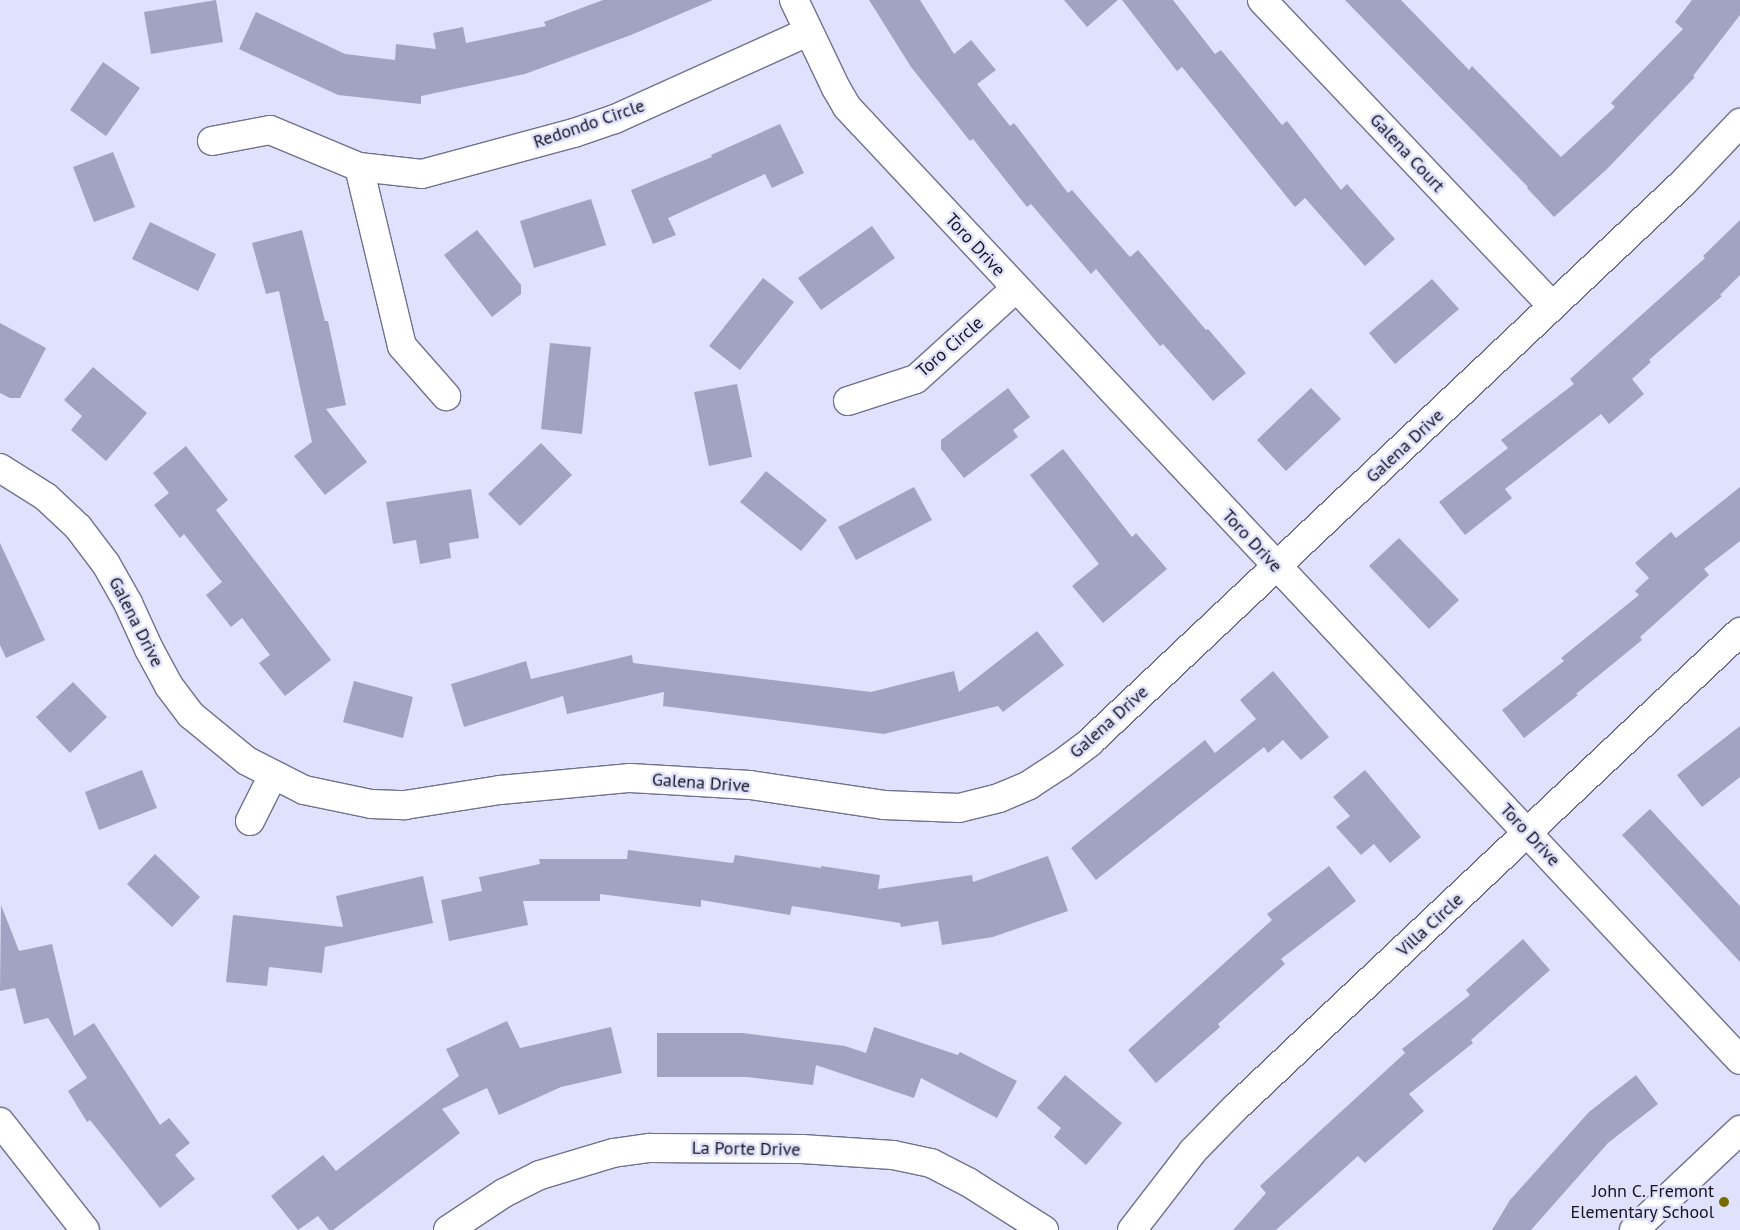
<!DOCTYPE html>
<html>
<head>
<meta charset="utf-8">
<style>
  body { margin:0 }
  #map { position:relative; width:1740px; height:1230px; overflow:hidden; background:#e0e1fc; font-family:"PT Sans",sans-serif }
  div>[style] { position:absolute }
  .building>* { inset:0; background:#a2a3c3 }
  .roads { filter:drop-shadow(1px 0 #70718f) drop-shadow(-1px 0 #70718f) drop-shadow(0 1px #70718f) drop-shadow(0 -1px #70718f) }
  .minor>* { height:28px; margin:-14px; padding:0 14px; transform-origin:14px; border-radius:14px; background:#fff }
  .dots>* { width:14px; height:14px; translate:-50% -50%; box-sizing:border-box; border:2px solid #e0e1fc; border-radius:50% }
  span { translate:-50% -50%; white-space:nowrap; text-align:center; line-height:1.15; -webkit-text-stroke:5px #e0e1fc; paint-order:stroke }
  .street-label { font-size:18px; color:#14141f }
  .poi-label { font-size:18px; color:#14141f }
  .right { translate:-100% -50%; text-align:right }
</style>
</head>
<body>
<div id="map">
  <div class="building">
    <i style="clip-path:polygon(216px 0,223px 42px,151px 54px,144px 12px)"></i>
    <i style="clip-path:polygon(603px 0,713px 0,631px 35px,525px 74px,421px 96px,421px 104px,338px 95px,239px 49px,256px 12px,345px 54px,395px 60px,396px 44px,436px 49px,433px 33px,463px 27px,466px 43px,546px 26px,544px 22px)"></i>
    <i style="clip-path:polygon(869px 0,920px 0,954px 54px,971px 40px,996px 70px,977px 84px,1010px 126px,1014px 123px,1068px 193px,1072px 190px,1130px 257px,1138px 250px,1206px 330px,1208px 329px,1246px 373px,1213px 401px,1163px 344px,1160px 346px,1096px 269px,1091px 274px,1031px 204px,1027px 207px,973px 139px,970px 141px,911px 67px)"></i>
    <i style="clip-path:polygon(1064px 0,1118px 0,1087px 27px)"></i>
    <i style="clip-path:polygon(1122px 0,1173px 0,1215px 54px,1221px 50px,1282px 125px,1287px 121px,1341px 190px,1347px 184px,1395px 239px,1365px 266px,1305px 198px,1295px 207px,1182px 67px,1177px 71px)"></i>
    <i style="clip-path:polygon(1345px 0,1401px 0,1469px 70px,1472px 66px,1561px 157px,1615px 107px,1611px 103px,1683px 29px,1675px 22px,1692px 0,1740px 0,1740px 15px,1693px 76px,1695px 77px,1607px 169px,1554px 217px,1527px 188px,1528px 187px)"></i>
    <i style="clip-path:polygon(103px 62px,140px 88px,106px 136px,70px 110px)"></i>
    <i style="clip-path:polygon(780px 124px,804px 173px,772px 188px,765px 174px,668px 218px,676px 235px,653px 244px,631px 190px,712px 157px,711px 155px)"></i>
    <i style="clip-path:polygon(113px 152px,135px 207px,94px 222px,73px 167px)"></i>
    <i style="clip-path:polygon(591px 199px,606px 245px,534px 268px,520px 221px)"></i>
    <i style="clip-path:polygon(1740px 220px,1740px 275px,1720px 295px,1722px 296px,1649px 360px,1651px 362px,1632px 379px,1644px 394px,1609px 424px,1601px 414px,1505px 489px,1512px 498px,1465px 535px,1439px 502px,1508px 448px,1501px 440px,1574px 384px,1570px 379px,1705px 258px,1703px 256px)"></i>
    <i style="clip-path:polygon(150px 222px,216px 254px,198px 291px,132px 259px)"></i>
    <i style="clip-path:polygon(872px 226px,895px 258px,821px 310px,798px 278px)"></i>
    <i style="clip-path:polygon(302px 230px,325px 321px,328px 321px,346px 405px,326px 409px,367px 462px,325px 495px,294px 456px,312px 442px,279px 291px,266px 294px,252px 243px)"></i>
    <i style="clip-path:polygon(477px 230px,521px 285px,521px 294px,492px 317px,444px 255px)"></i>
    <i style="clip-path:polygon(763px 278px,794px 302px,740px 370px,709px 346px)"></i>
    <i style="clip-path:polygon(1432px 279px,1459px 309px,1395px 364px,1369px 333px)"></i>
    <i style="clip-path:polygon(0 323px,46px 348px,20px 398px,10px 398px,0 393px)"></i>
    <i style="clip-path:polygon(550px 343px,591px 347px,582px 434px,541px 429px)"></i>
    <i style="clip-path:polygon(93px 367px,147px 413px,106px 461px,71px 430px,82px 416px,64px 400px)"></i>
    <i style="clip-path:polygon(737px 384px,752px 457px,709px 466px,694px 392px)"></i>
    <i style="clip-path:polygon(1008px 388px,1030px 417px,1013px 430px,1018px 437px,964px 478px,941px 449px,941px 440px)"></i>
    <i style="clip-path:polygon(1311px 388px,1341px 419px,1286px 471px,1257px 440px)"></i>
    <i style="clip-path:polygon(541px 443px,572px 475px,520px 526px,488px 494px)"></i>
    <i style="clip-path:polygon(186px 446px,228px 500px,216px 510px,331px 660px,285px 696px,259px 663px,270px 655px,242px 618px,231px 627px,206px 595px,222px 582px,184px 534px,180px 538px,154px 505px,169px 493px,153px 473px)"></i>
    <i style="clip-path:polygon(1063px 449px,1132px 537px,1136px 533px,1167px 569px,1103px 623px,1072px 586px,1099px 564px,1030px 475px)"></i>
    <i style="clip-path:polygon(766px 471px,827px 520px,801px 551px,740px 502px)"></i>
    <i style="clip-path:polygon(914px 487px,932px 520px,856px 560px,838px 527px)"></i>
    <i style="clip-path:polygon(1740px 487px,1740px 541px,1704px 569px,1709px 575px,1640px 637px,1642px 640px,1576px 694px,1578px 695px,1524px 738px,1502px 710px,1564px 661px,1561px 658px,1639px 595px,1635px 591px,1649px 578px,1635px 563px,1671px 532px,1676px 538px)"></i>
    <i style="clip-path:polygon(471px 489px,479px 538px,449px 543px,451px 558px,420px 564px,416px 540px,393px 544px,386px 502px)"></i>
    <i style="clip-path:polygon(1399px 538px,1459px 600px,1429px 629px,1369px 566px)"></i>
    <i style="clip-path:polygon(0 543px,45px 640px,6px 658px,0 645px)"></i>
    <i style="clip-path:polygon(1037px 631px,1064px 665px,1003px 712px,998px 706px,884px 734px,663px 706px,664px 692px,567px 714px,563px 696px,464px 727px,451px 684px,526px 661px,531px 679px,632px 655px,633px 663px,871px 692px,954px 671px,959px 692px)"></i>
    <i style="clip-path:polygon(1273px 671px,1329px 737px,1301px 760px,1283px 740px,1268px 753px,1264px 747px,1096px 880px,1071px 848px,1205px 740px,1215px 753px,1256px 719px,1240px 700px)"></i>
    <i style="clip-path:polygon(354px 681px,413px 697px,403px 738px,343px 722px)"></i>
    <i style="clip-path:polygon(73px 682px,107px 717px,70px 753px,36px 717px)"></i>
    <i style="clip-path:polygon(1740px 726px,1740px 777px,1702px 807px,1677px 775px)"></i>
    <i style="clip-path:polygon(142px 770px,157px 808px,99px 830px,85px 792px)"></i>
    <i style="clip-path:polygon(1365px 770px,1421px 837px,1390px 863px,1374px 844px,1361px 855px,1336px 827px,1350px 816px,1333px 797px)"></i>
    <i style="clip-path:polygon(1650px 809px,1740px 906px,1740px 962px,1622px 835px)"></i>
    <i style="clip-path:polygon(628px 850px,733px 863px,735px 855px,821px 868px,821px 866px,880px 875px,878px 889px,972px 875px,973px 882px,1048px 856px,1068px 911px,993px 937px,942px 945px,938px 921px,901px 927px,900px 923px,792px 906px,790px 915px,701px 900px,701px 907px,600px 894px,600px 901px,523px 901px,528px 925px,449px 941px,441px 900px,482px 891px,479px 877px,540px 864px,539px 859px,627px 859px)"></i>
    <i style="clip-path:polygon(155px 854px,200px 897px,172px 927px,127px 884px)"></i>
    <i style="clip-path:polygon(1329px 866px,1356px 901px,1281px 959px,1285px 964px,1218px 1024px,1220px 1027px,1156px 1083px,1128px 1050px,1272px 920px,1267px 914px)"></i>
    <i style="clip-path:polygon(423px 876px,433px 923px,325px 947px,322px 973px,269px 967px,267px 986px,226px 982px,233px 915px,343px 927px,336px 896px)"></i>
    <i style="clip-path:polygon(1px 905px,19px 951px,52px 944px,74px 1036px,94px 1023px,160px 1125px,169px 1118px,190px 1143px,175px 1155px,195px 1179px,160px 1208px,90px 1120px,87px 1122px,68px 1091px,87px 1078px,48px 1018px,24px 1024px,15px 988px,0 991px)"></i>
    <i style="clip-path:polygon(1523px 939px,1550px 970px,1471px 1040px,1473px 1043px,1409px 1094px,1424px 1111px,1365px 1163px,1358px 1156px,1276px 1230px,1233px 1230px,1266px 1193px,1260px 1186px,1405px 1053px,1402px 1049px,1470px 995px,1466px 990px)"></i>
    <i style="clip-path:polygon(507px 1021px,520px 1048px,611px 1027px,622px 1073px,561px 1087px,499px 1115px,487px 1088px,442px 1109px,460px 1133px,333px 1230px,329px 1230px,318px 1216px,298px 1230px,271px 1196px,323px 1155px,336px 1171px,459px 1076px,446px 1049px)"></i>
    <i style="clip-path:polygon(874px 1027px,958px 1055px,960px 1052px,1017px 1081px,997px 1118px,921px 1078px,914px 1098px,816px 1065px,813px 1085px,747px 1077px,657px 1077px,657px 1033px,743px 1033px,845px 1046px,866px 1053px)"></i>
    <i style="clip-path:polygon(1065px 1075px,1122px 1123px,1086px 1165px,1054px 1137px,1061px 1128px,1037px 1108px)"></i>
    <i style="clip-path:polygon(1636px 1075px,1658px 1104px,1608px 1143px,1531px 1230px,1492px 1230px,1510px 1200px,1589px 1112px)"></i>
  </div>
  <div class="roads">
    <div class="minor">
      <i style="left:794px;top:0;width:98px;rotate:64.5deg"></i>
      <i style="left:836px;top:88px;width:22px;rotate:60deg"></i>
      <i style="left:847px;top:107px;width:22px;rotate:47deg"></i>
      <i style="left:862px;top:123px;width:1284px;rotate:46.86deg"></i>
      <i style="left:1262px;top:0;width:422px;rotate:46.5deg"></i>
      <i style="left:212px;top:141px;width:59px;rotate:-10.7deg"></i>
      <i style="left:270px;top:130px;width:96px;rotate:22.6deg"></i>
      <i style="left:359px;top:167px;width:63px;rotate:6.3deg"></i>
      <i style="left:422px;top:174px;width:157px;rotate:-15.1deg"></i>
      <i style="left:574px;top:133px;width:43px;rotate:-18.9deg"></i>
      <i style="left:615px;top:119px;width:212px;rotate:-24.3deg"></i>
      <i style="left:359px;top:167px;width:184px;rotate:76.5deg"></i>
      <i style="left:402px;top:346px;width:67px;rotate:48.7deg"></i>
      <i style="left:848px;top:401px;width:71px;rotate:-17.9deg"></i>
      <i style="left:916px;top:379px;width:134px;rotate:-42.3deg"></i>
      <i style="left:0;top:468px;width:54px;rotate:32.2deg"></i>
      <i style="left:46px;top:497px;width:44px;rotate:43.2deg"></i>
      <i style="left:78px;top:527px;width:46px;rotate:52.9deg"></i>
      <i style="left:106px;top:564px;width:45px;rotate:60.6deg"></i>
      <i style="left:128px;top:603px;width:51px;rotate:65.5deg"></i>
      <i style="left:149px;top:649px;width:42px;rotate:61.6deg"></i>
      <i style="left:169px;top:686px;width:36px;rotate:53deg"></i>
      <i style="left:191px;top:715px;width:72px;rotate:39.4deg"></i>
      <i style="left:247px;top:761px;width:64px;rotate:27deg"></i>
      <i style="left:304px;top:790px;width:68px;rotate:11.8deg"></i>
      <i style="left:371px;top:804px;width:34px;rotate:2deg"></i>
      <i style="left:405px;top:805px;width:96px;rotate:-9deg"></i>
      <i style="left:500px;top:790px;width:131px;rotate:-5.3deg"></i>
      <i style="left:630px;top:778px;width:120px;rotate:3.3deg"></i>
      <i style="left:750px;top:785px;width:135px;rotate:8.5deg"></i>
      <i style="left:884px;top:805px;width:75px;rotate:2.3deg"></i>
      <i style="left:959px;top:808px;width:41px;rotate:-14deg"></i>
      <i style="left:999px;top:798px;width:33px;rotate:-23deg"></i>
      <i style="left:1029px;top:785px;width:37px;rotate:-33deg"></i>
      <i style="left:1060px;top:765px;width:38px;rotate:-37deg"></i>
      <i style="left:1090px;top:742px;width:815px;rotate:-43.31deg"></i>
      <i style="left:1683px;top:183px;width:83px;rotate:-46.5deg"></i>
      <i style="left:250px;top:821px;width:51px;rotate:-63.4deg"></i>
      <i style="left:0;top:1122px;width:137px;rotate:51.8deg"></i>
      <i style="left:448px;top:1230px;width:67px;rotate:-33.5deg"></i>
      <i style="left:504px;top:1193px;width:40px;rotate:-26.6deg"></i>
      <i style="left:540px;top:1175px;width:76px;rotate:-16.8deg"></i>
      <i style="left:613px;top:1153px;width:37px;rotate:-8deg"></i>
      <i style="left:650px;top:1148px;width:152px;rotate:0.4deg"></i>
      <i style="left:802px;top:1149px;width:91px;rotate:3.8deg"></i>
      <i style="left:893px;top:1155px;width:39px;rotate:12deg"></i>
      <i style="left:931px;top:1163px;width:42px;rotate:27.2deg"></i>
      <i style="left:968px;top:1182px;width:90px;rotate:32.3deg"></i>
      <i style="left:1132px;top:1230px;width:100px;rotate:-52.3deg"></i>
      <i style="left:1193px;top:1151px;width:60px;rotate:-45.7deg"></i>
      <i style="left:1235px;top:1108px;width:694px;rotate:-43.31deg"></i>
      <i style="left:1634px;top:1230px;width:146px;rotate:-43.3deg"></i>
    </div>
  </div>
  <div class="dots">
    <i style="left:1724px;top:1202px;background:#796b04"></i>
  </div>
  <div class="street-label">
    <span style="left:589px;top:124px;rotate:-19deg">Redondo Circle</span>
    <span style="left:1407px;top:153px;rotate:47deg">Galena Court</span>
    <span style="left:975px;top:245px;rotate:47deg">Toro Drive</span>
    <span style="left:950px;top:347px;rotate:-41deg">Toro Circle</span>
    <span style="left:1405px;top:446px;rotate:-43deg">Galena Drive</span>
    <span style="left:1252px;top:541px;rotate:47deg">Toro Drive</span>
    <span style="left:136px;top:622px;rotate:63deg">Galena Drive</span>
    <span style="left:1109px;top:722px;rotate:-42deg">Galena Drive</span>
    <span style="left:701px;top:783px;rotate:4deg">Galena Drive</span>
    <span style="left:1530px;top:835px;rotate:47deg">Toro Drive</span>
    <span style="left:1430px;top:925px;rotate:-43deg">Villa Circle</span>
    <span style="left:746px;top:1149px;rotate:1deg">La Porte Drive</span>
  </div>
  <div class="poi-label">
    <span class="right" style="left:1714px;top:1202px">John C. Fremont<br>Elementary School</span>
  </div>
</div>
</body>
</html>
